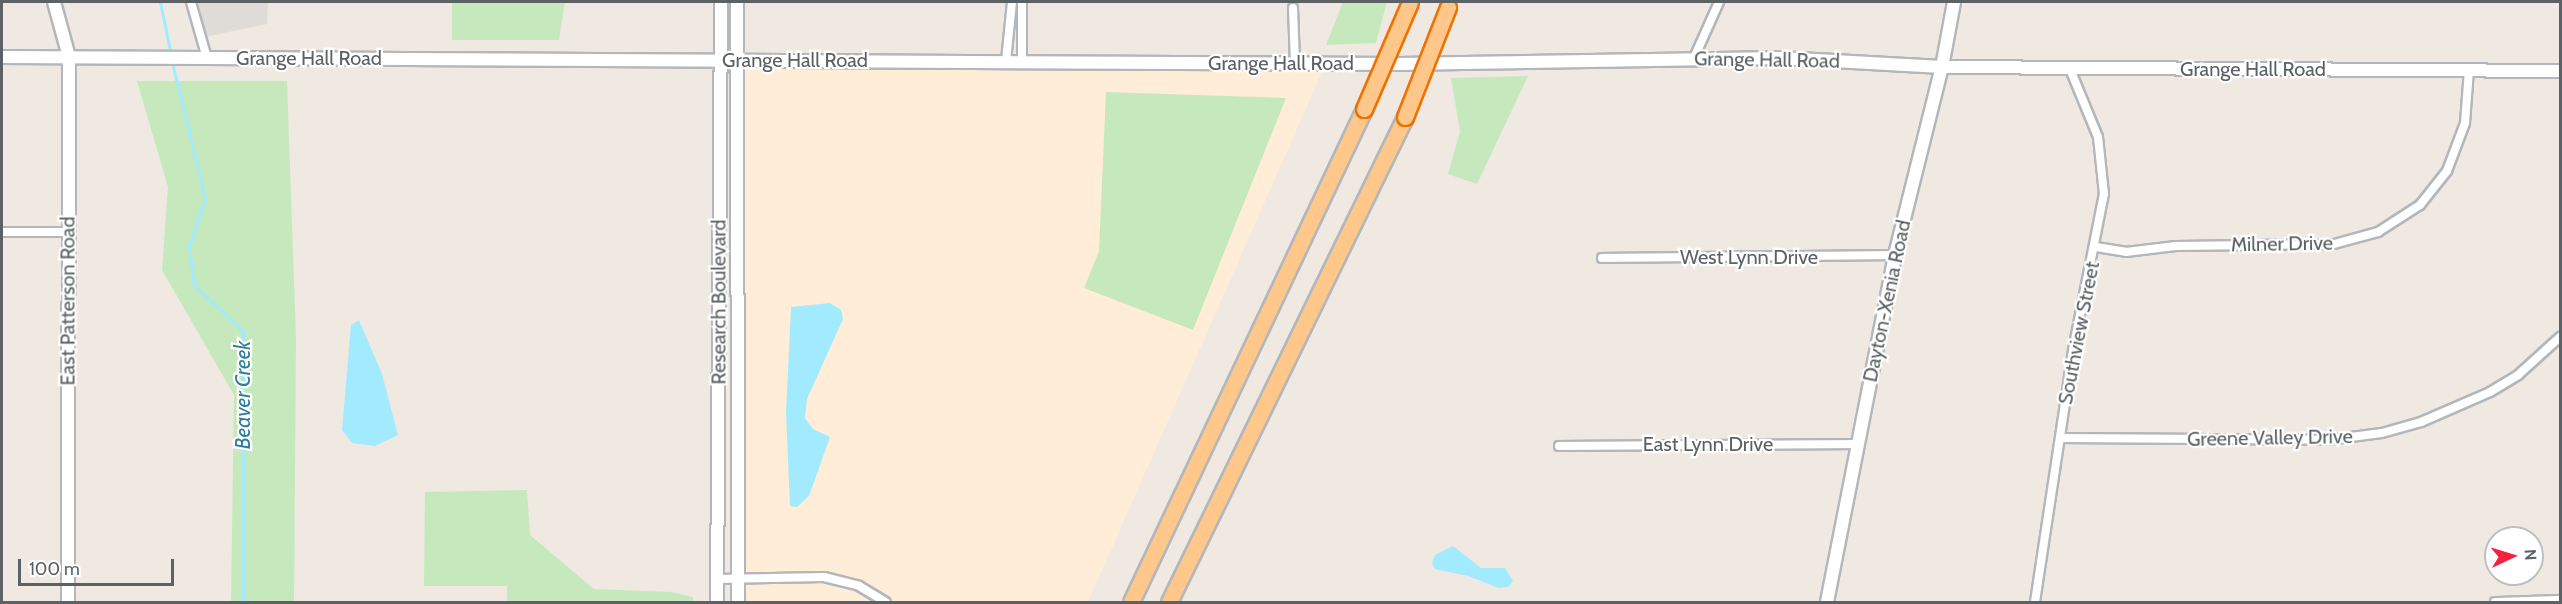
<!DOCTYPE html>
<html>
<head>
<meta charset="utf-8">
<style>
  body { margin:0 }
  #map { position:relative; width:2562px; height:604px; overflow:hidden; background:#efe9e2; font-family:Cabin,sans-serif }
  div>[style] { position:absolute }
  .commercial>* { inset:0; background:#ffedd7 }
  .industrial>* { inset:0; background:#dfdbd7 }
  .green>* { inset:0; background:#c6e8bd }
  .water>* { inset:0; background:#a2ebff }
  .stream>* { height:3px; margin:-1.5px; padding:0 1.5px; transform-origin:1.5px; border-radius:1.5px; background:#a2ebff }
  .roads { filter:drop-shadow(2px 0 #b3b7bb) drop-shadow(-2px 0 #b3b7bb) drop-shadow(0 2px #b3b7bb) drop-shadow(0 -2px #b3b7bb) }
  .street>* { height:8px; margin:-4px; padding:0 4px; transform-origin:4px; border-radius:4px; background:#fff }
  .secondary>* { height:12px; margin:-6px; padding:0 6px; transform-origin:6px; border-radius:6px; background:#fff }
  .highway>* { height:15px; margin:-7.5px; padding:0 7.5px; transform-origin:7.5px; border-radius:7.5px; background:#ffc789 }
  .bridges { filter:drop-shadow(2px 0 #f17100) drop-shadow(-2px 0 #f17100) drop-shadow(0 2px #f17100) drop-shadow(0 -2px #f17100) }
  .highway-bridge>* { height:15px; margin:-7.5px; padding:0 7.5px; transform-origin:7.5px; border-radius:7.5px; background:#ffc789 }
  span { translate:-50% -50%; white-space:nowrap; text-align:center; line-height:1.15; -webkit-text-stroke:4.5px #fff; paint-order:stroke }
  .street-label { font-size:20px; color:#5b6164 }
  .water-label { font-size:21px; color:#307d9c; font-style:italic }
  .frame { position:absolute; inset:0; border:3px solid #5b6164; pointer-events:none }
  .north { position:absolute; left:2484px; top:526px; width:60px; height:60px; box-sizing:border-box; background:#fff; border:2px solid #bdc0c1; border-radius:50%; rotate:86deg; font-size:16px; font-weight:700; line-height:24px; text-align:center; color:#5b6164 }
  .north::after { content:''; display:block; margin:auto; width:21px; height:27px; background:#f6213f; clip-path:polygon(50% 0,100% 100%,50% 72%,0 100%) }
  .scale { position:absolute; left:18px; top:559px; width:156px; height:27px; box-sizing:border-box; border:3px solid #5b6164; border-top:0; padding-left:8px; font-size:18px; line-height:21px; white-space:nowrap; color:#5b6164; -webkit-text-stroke:4px #fff; paint-order:stroke }
</style>
</head>
<body>
<div id="map">
  <div class="commercial">
    <i style="clip-path:polygon(737px 60px,1326px 63px,1088px 602px,738px 602px)"></i>
  </div>
  <div class="industrial">
    <i style="clip-path:polygon(185px 2px,268px 2px,267px 24px,195px 39px)"></i>
  </div>
  <div class="green">
    <i style="clip-path:polygon(452px 2px,565px 2px,559px 40px,452px 40px)"></i>
    <i style="clip-path:polygon(1343px 2px,1387px 2px,1376px 43px,1326px 45px)"></i>
    <i style="clip-path:polygon(1528px 76px,1477px 184px,1448px 174px,1460px 132px,1451px 78px)"></i>
    <i style="clip-path:polygon(137px 81px,287px 81px,296px 339px,294px 602px,231px 602px,234px 395px,162px 270px,168px 187px)"></i>
    <i style="clip-path:polygon(1106px 92px,1286px 98px,1193px 330px,1084px 288px,1099px 251px)"></i>
    <i style="clip-path:polygon(527px 490px,530px 535px,594px 589px,671px 592px,693px 597px,693px 602px,507px 602px,507px 586px,424px 586px,425px 492px)"></i>
  </div>
  <div class="water">
    <i style="clip-path:polygon(830px 303px,841px 310px,843px 319px,807px 399px,805px 418px,813px 429px,830px 437px,809px 496px,797px 507px,790px 506px,786px 413px,791px 307px)"></i>
    <i style="clip-path:polygon(359px 320px,382px 374px,398px 435px,375px 446px,352px 443px,342px 430px,351px 325px)"></i>
    <i style="clip-path:polygon(1453px 546px,1481px 568px,1505px 568px,1513px 581px,1508px 587px,1499px 588px,1468px 576px,1435px 569px,1432px 563px,1435px 555px)"></i>
  </div>
  <div class="stream">
    <i style="left:160px;top:2px;width:54px;rotate:78.3deg"></i>
    <i style="left:172px;top:62px;width:140px;rotate:76.4deg"></i>
    <i style="left:205px;top:198px;width:51px;rotate:108.4deg"></i>
    <i style="left:189px;top:246px;width:39px;rotate:83deg"></i>
    <i style="left:194px;top:285px;width:67px;rotate:43.2deg"></i>
    <i style="left:243px;top:331px;width:271px;rotate:90deg"></i>
  </div>
  <div class="roads">
    <div class="street">
      <i style="left:191px;top:2px;width:58px;rotate:74.1deg"></i>
      <i style="left:1293px;top:8px;width:55px;rotate:87.9deg"></i>
      <i style="left:1694px;top:58px;width:61px;rotate:-65.9deg"></i>
      <i style="left:1006px;top:61px;width:59px;rotate:-84.2deg"></i>
      <i style="left:1022px;top:61px;width:59px;rotate:-90deg"></i>
      <i style="left:2px;top:232px;width:67px"></i>
      <i style="left:2096px;top:247px;width:30px;rotate:9deg"></i>
      <i style="left:2126px;top:252px;width:50px;rotate:-6.8deg"></i>
      <i style="left:2176px;top:246px;width:158px;rotate:-0.7deg"></i>
      <i style="left:2334px;top:244px;width:46px;rotate:-15.3deg"></i>
      <i style="left:2378px;top:232px;width:50px;rotate:-32.7deg"></i>
      <i style="left:2420px;top:205px;width:43px;rotate:-51.5deg"></i>
      <i style="left:2447px;top:171px;width:51px;rotate:-69.4deg"></i>
      <i style="left:2465px;top:123px;width:53px;rotate:-85.7deg"></i>
      <i style="left:1602px;top:258px;width:293px;rotate:-0.6deg"></i>
      <i style="left:2060px;top:438px;width:268px;rotate:0.4deg"></i>
      <i style="left:2328px;top:440px;width:54px;rotate:-7.4deg"></i>
      <i style="left:2382px;top:433px;width:41px;rotate:-15.8deg"></i>
      <i style="left:2421px;top:422px;width:75px;rotate:-23.5deg"></i>
      <i style="left:2490px;top:392px;width:33px;rotate:-31deg"></i>
      <i style="left:2518px;top:375px;width:57px;rotate:-42.1deg"></i>
      <i style="left:1559px;top:446px;width:299px;rotate:-0.4deg"></i>
      <i style="left:718px;top:579px;width:106px;rotate:-1.1deg"></i>
      <i style="left:824px;top:577px;width:36px;rotate:14deg"></i>
      <i style="left:859px;top:586px;width:31px;rotate:31deg"></i>
      <i style="left:2035px;top:602px;width:260px;rotate:-81.4deg"></i>
      <i style="left:2074px;top:345px;width:154px;rotate:-78.8deg"></i>
      <i style="left:2104px;top:194px;width:57px;rotate:-96deg"></i>
      <i style="left:2098px;top:137px;width:74px;rotate:-112.4deg"></i>
      <i style="left:2495px;top:602px;width:65px;rotate:-1.8deg"></i>
    </div>
    <div class="secondary">
      <i style="left:54px;top:2px;width:57px;rotate:74.7deg"></i>
      <i style="left:69px;top:57px;width:545px;rotate:90.11deg"></i>
      <i style="left:737px;top:2px;width:600px;rotate:89.9deg"></i>
      <i style="left:2px;top:57px;width:1397px;rotate:0.29deg"></i>
      <i style="left:1399px;top:64px;width:381px;rotate:-0.9deg"></i>
      <i style="left:1780px;top:58px;width:162px;rotate:3.2deg"></i>
      <i style="left:1942px;top:67px;width:618px;rotate:0.37deg"></i>
      <i style="left:717px;top:602px;width:600px;rotate:-89.62deg"></i>
      <i style="left:1827px;top:602px;width:354px;rotate:-78.9deg"></i>
      <i style="left:1895px;top:255px;width:194px;rotate:-76deg"></i>
      <i style="left:1942px;top:67px;width:66px;rotate:-79.5deg"></i>
    </div>
    <div class="highway">
      <i style="left:1131px;top:602px;width:545px;rotate:-64.7deg"></i>
      <i style="left:1169px;top:602px;width:539px;rotate:-64.05deg"></i>
    </div>
  </div>
  <div class="bridges">
    <div class="highway-bridge">
      <i style="left:1364px;top:109px;width:116px;rotate:-66.7deg"></i>
      <i style="left:1405px;top:117px;width:118px;rotate:-68.6deg"></i>
    </div>
  </div>
  <div class="street-label">
    <span style="left:309px;top:58px">Grange Hall Road</span>
    <span style="left:795px;top:60px">Grange Hall Road</span>
    <span style="left:1767px;top:60px;rotate:1deg">Grange Hall Road</span>
    <span style="left:1281px;top:63px">Grange Hall Road</span>
    <span style="left:2253px;top:69px">Grange Hall Road</span>
    <span style="left:2282px;top:244px;rotate:-1deg">Milner Drive</span>
    <span style="left:1749px;top:257px">West Lynn Drive</span>
    <span style="left:68px;top:301px;rotate:-90deg">East Patterson Road</span>
    <span style="left:1887px;top:301px;rotate:-78deg">Dayton-Xenia Road</span>
    <span style="left:719px;top:302px;rotate:-90deg">Research Boulevard</span>
    <span style="left:2079px;top:333px;rotate:-79deg">Southview Street</span>
    <span style="left:2270px;top:438px;rotate:-1deg">Greene Valley Drive</span>
    <span style="left:1708px;top:444px">East Lynn Drive</span>
  </div>
  <div class="water-label">
    <span style="left:243px;top:395px;rotate:-90deg">Beaver Creek</span>
  </div>
  <div class="frame"></div>
  <div class="north">N</div>
  <div class="scale">100 m</div>
</div>
</body>
</html>
